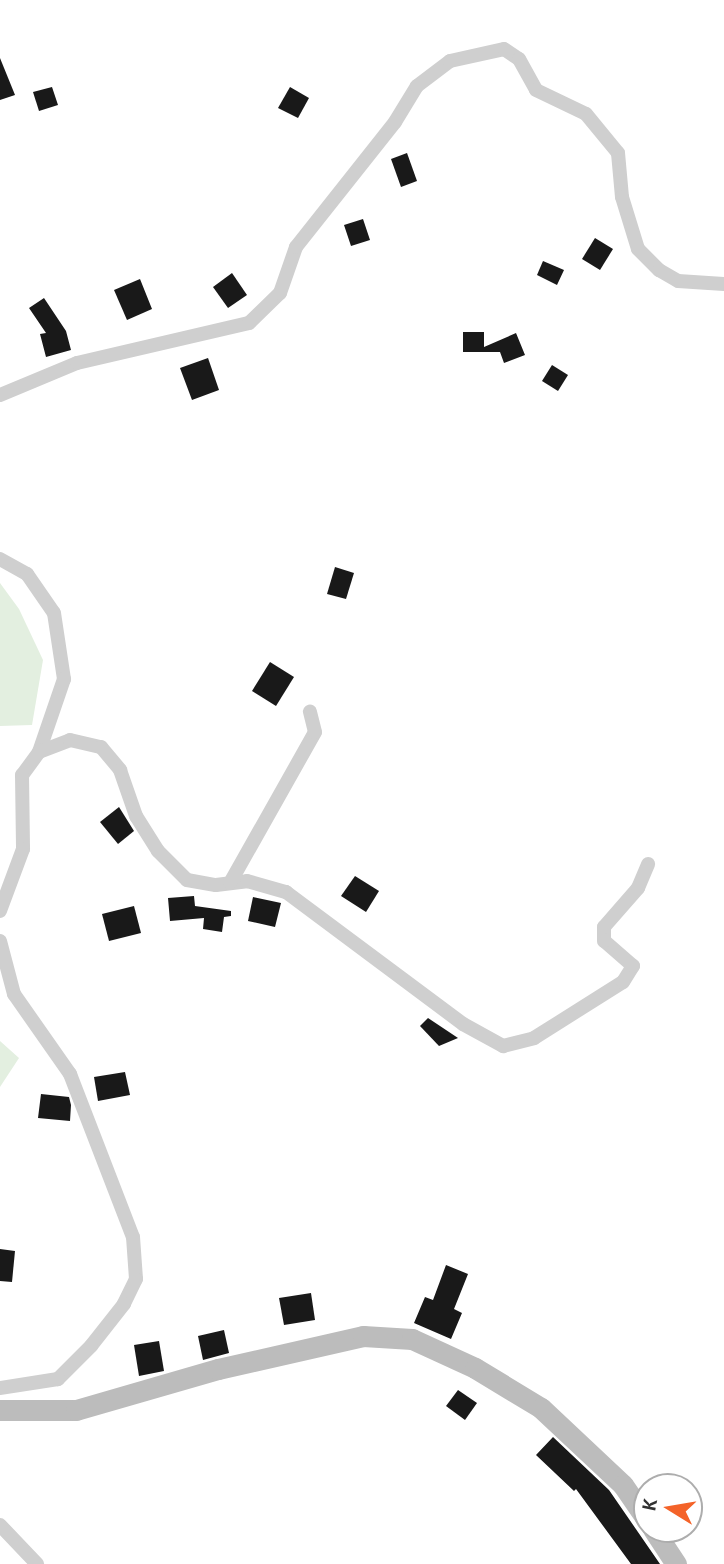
<!DOCTYPE html>
<html>
<head>
<meta charset="utf-8">
<style>
  body { margin:0 }
  #map { position:relative; width:724px; height:1564px; overflow:hidden; background:#fff; font-family:"PT Sans",sans-serif }
  div>[style] { position:absolute }
  .green>* { inset:0; background:#e3efe0 }
  .building>* { inset:0; background:#191919 }
  .street>* { height:14px; margin:-7px; padding:0 7px; transform-origin:7px; border-radius:7px; background:#cfcfcf }
  .secondary>* { height:21px; margin:-10.5px; padding:0 10.5px; transform-origin:10.5px; border-radius:10.5px; background:#bcbcbc }
  span { translate:-50% -50%; white-space:nowrap; text-align:center; line-height:1.15; -webkit-text-stroke:7px #fff; paint-order:stroke }
  .north { position:absolute; left:633px; top:1473px; width:70px; height:70px; box-sizing:border-box; background:#fff; border:2px solid #adadad; border-radius:50%; rotate:281deg; font-size:19px; font-weight:700; line-height:28px; text-align:center; color:#323232 }
  .north::after { content:''; display:block; margin:auto; width:24px; height:32px; background:#f46329; clip-path:polygon(50% 0,100% 100%,50% 72%,0 100%) }
</style>
</head>
<body>
<div id="map">
  <div class="green">
    <i style="clip-path:polygon(0 583px,19px 609px,43px 660px,32px 725px,0 726px)"></i>
    <i style="clip-path:polygon(0 1041px,19px 1058px,0 1087px)"></i>
  </div>
  <div class="building">
    <i style="clip-path:polygon(0 58px,15px 95px,0 100px)"></i>
    <i style="clip-path:polygon(52px 87px,58px 105px,39px 111px,33px 92px)"></i>
    <i style="clip-path:polygon(290px 87px,309px 98px,298px 118px,278px 108px)"></i>
    <i style="clip-path:polygon(407px 153px,417px 181px,401px 187px,391px 159px)"></i>
    <i style="clip-path:polygon(363px 219px,370px 240px,351px 246px,344px 225px)"></i>
    <i style="clip-path:polygon(595px 238px,613px 249px,600px 270px,582px 259px)"></i>
    <i style="clip-path:polygon(543px 261px,564px 270px,557px 285px,537px 275px)"></i>
    <i style="clip-path:polygon(232px 273px,247px 295px,228px 308px,213px 287px)"></i>
    <i style="clip-path:polygon(140px 279px,152px 309px,127px 320px,114px 290px)"></i>
    <i style="clip-path:polygon(44px 298px,66px 331px,71px 350px,46px 357px,40px 334px,46px 333px,29px 308px)"></i>
    <i style="clip-path:polygon(463px 332px,484px 332px,484px 347px,516px 333px,525px 355px,504px 363px,500px 352px,463px 352px)"></i>
    <i style="clip-path:polygon(208px 358px,219px 390px,192px 400px,180px 368px)"></i>
    <i style="clip-path:polygon(552px 365px,568px 375px,558px 391px,542px 381px)"></i>
    <i style="clip-path:polygon(335px 567px,354px 573px,346px 599px,327px 594px)"></i>
    <i style="clip-path:polygon(270px 662px,294px 677px,276px 706px,252px 691px)"></i>
    <i style="clip-path:polygon(119px 807px,134px 831px,118px 844px,100px 822px)"></i>
    <i style="clip-path:polygon(355px 876px,379px 891px,366px 912px,341px 896px)"></i>
    <i style="clip-path:polygon(194px 896px,195px 906px,231px 911px,231px 916px,224px 917px,222px 932px,203px 929px,204px 918px,170px 921px,168px 898px)"></i>
    <i style="clip-path:polygon(253px 897px,281px 903px,275px 927px,248px 921px)"></i>
    <i style="clip-path:polygon(134px 906px,141px 933px,109px 941px,102px 914px)"></i>
    <i style="clip-path:polygon(428px 1018px,458px 1038px,439px 1046px,420px 1026px)"></i>
    <i style="clip-path:polygon(125px 1072px,130px 1095px,98px 1101px,94px 1077px)"></i>
    <i style="clip-path:polygon(41px 1094px,69px 1097px,71px 1105px,70px 1121px,38px 1118px)"></i>
    <i style="clip-path:polygon(0 1249px,15px 1251px,12px 1282px,0 1281px)"></i>
    <i style="clip-path:polygon(446px 1265px,468px 1274px,454px 1309px,462px 1313px,451px 1339px,414px 1323px,425px 1297px,433px 1300px)"></i>
    <i style="clip-path:polygon(311px 1293px,315px 1320px,284px 1325px,279px 1298px)"></i>
    <i style="clip-path:polygon(224px 1330px,229px 1353px,203px 1360px,198px 1336px)"></i>
    <i style="clip-path:polygon(159px 1341px,164px 1371px,139px 1376px,134px 1345px)"></i>
    <i style="clip-path:polygon(458px 1390px,477px 1403px,465px 1420px,446px 1406px)"></i>
    <i style="clip-path:polygon(553px 1437px,609px 1490px,660px 1564px,631px 1564px,576px 1489px,574px 1491px,536px 1455px)"></i>
  </div>
  <div class="street">
    <i style="left:0;top:395px;width:83px;rotate:-22.6deg"></i>
    <i style="left:77px;top:363px;width:177px;rotate:-13.1deg"></i>
    <i style="left:249px;top:323px;width:43px;rotate:-44.1deg"></i>
    <i style="left:280px;top:293px;width:49px;rotate:-70.8deg"></i>
    <i style="left:296px;top:247px;width:159px;rotate:-51.6deg"></i>
    <i style="left:395px;top:122px;width:42px;rotate:-58.6deg"></i>
    <i style="left:417px;top:86px;width:41px;rotate:-37.1deg"></i>
    <i style="left:450px;top:61px;width:55px;rotate:-12.5deg"></i>
    <i style="left:504px;top:49px;width:18px;rotate:34deg"></i>
    <i style="left:519px;top:59px;width:35px;rotate:61deg"></i>
    <i style="left:536px;top:90px;width:55px;rotate:25.6deg"></i>
    <i style="left:586px;top:114px;width:50px;rotate:50.6deg"></i>
    <i style="left:618px;top:153px;width:44px;rotate:84.8deg"></i>
    <i style="left:622px;top:197px;width:54px;rotate:72.9deg"></i>
    <i style="left:638px;top:249px;width:30px;rotate:45deg"></i>
    <i style="left:659px;top:270px;width:22px;rotate:30deg"></i>
    <i style="left:678px;top:281px;width:46px;rotate:3.7deg"></i>
    <i style="left:0;top:559px;width:31px;rotate:29deg"></i>
    <i style="left:27px;top:574px;width:47px;rotate:55.3deg"></i>
    <i style="left:54px;top:613px;width:67px;rotate:81.4deg"></i>
    <i style="left:64px;top:679px;width:77px;rotate:108.9deg"></i>
    <i style="left:39px;top:752px;width:29px;rotate:126deg"></i>
    <i style="left:22px;top:775px;width:74px;rotate:89.2deg"></i>
    <i style="left:23px;top:849px;width:66px;rotate:110.4deg"></i>
    <i style="left:39px;top:752px;width:33px;rotate:-21deg"></i>
    <i style="left:70px;top:740px;width:32px;rotate:13deg"></i>
    <i style="left:101px;top:747px;width:30px;rotate:50deg"></i>
    <i style="left:120px;top:770px;width:49px;rotate:70.8deg"></i>
    <i style="left:136px;top:816px;width:41px;rotate:57.8deg"></i>
    <i style="left:158px;top:851px;width:41px;rotate:45deg"></i>
    <i style="left:187px;top:880px;width:29px;rotate:10deg"></i>
    <i style="left:216px;top:885px;width:31px;rotate:-7deg"></i>
    <i style="left:247px;top:881px;width:41px;rotate:15.8deg"></i>
    <i style="left:286px;top:892px;width:221px;rotate:36.7deg"></i>
    <i style="left:463px;top:1024px;width:46px;rotate:28.8deg"></i>
    <i style="left:503px;top:1046px;width:32px;rotate:-14deg"></i>
    <i style="left:534px;top:1038px;width:105px;rotate:-32.2deg"></i>
    <i style="left:623px;top:982px;width:19px;rotate:-58deg"></i>
    <i style="left:633px;top:966px;width:38px;rotate:-139deg"></i>
    <i style="left:604px;top:941px;width:14px;rotate:-90deg"></i>
    <i style="left:604px;top:927px;width:52px;rotate:-48.9deg"></i>
    <i style="left:638px;top:888px;width:26px;rotate:-67deg"></i>
    <i style="left:230px;top:883px;width:173px;rotate:-60.6deg"></i>
    <i style="left:315px;top:732px;width:21px;rotate:-104deg"></i>
    <i style="left:0;top:941px;width:55px;rotate:75.2deg"></i>
    <i style="left:14px;top:994px;width:98px;rotate:55deg"></i>
    <i style="left:70px;top:1074px;width:175px;rotate:68.9deg"></i>
    <i style="left:133px;top:1237px;width:42px;rotate:85.9deg"></i>
    <i style="left:136px;top:1279px;width:28px;rotate:116deg"></i>
    <i style="left:124px;top:1304px;width:53px;rotate:128.2deg"></i>
    <i style="left:91px;top:1346px;width:47px;rotate:135deg"></i>
    <i style="left:58px;top:1379px;width:59px;rotate:171.2deg"></i>
    <i style="left:0;top:1525px;width:54px;rotate:46.5deg"></i>
  </div>
  <div class="secondary">
    <i style="left:0;top:1410px;width:76px"></i>
    <i style="left:76px;top:1410px;width:148px;rotate:-16.1deg"></i>
    <i style="left:218px;top:1369px;width:149px;rotate:-12.8deg"></i>
    <i style="left:363px;top:1336px;width:49px;rotate:3.5deg"></i>
    <i style="left:412px;top:1339px;width:69px;rotate:24.7deg"></i>
    <i style="left:475px;top:1368px;width:77px;rotate:31.2deg"></i>
    <i style="left:541px;top:1408px;width:112px;rotate:43.2deg"></i>
    <i style="left:623px;top:1485px;width:42px;rotate:55.6deg"></i>
    <i style="left:653px;top:1529px;width:42px;rotate:56.7deg"></i>
  </div>
  <div class="north">K</div>
</div>
</body>
</html>
